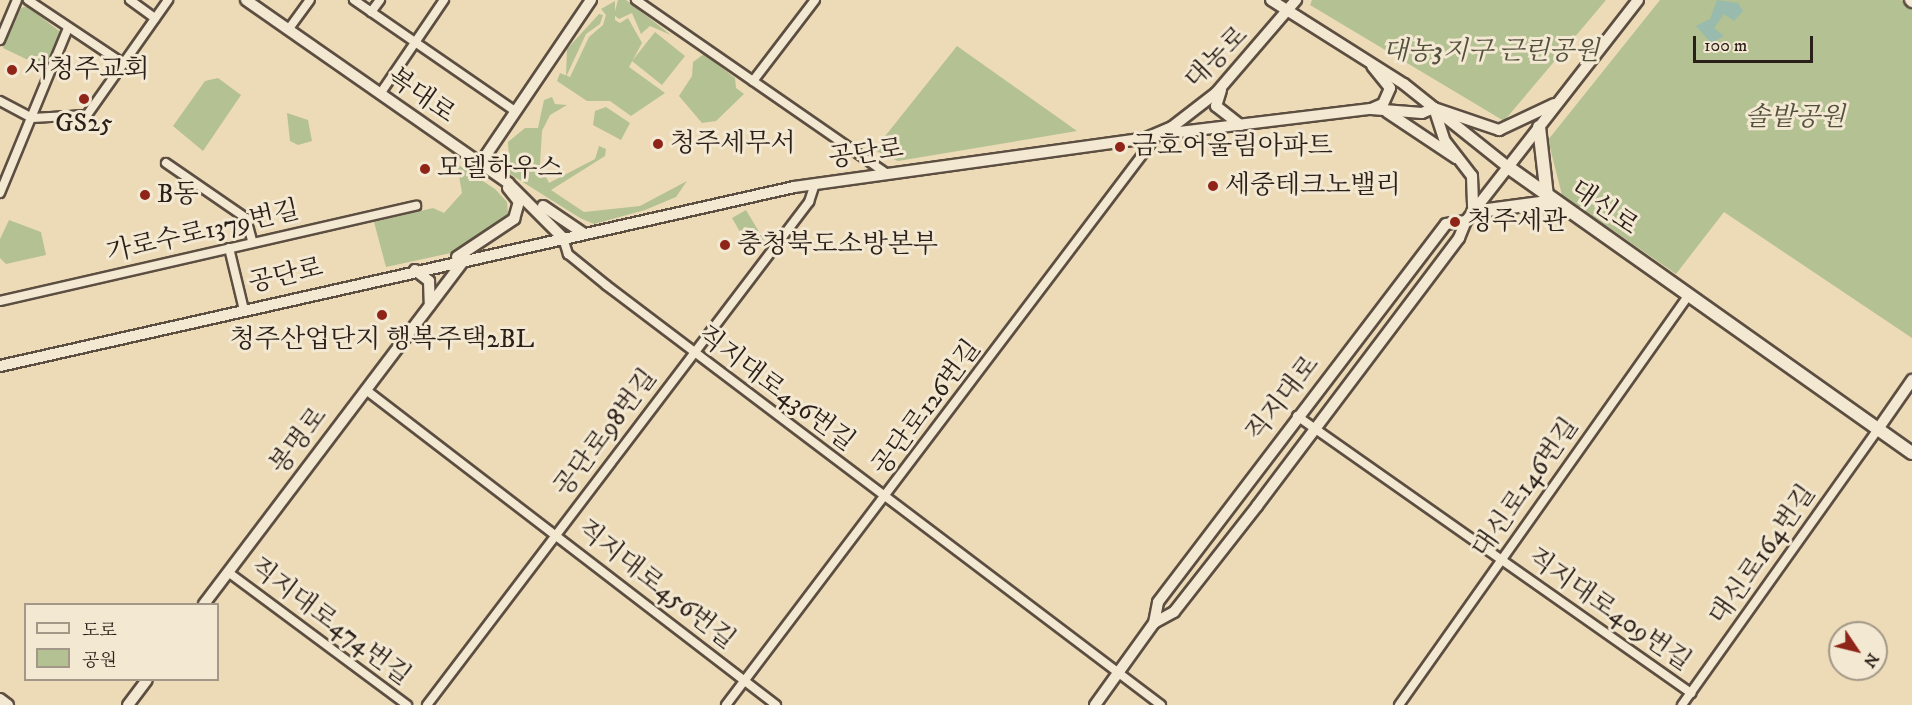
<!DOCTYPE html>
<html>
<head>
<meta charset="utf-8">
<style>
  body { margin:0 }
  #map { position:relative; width:1912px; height:705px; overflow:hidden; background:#eddbb8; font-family:"IM FELL DW Pica","Noto Serif KR",serif }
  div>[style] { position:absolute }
  .green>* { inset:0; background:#b3c193 }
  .water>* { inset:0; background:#99bbad }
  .roads { filter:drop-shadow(2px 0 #5c4e41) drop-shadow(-2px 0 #5c4e41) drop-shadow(0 2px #5c4e41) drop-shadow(0 -2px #5c4e41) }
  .minor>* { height:8px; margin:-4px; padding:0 4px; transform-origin:4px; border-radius:4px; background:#f3e8d1 }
  .tertiary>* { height:10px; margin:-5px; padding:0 5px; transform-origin:5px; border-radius:5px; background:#f3e8d1 }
  .secondary>* { height:12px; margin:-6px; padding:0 6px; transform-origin:6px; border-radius:6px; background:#f3e8d1 }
  .dots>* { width:16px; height:16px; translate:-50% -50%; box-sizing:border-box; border:3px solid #f3e8d1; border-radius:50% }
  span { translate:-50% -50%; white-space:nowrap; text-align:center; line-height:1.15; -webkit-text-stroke:6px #f3e8d1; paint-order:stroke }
  .park-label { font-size:26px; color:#54503e; font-style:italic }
  .street-label { font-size:26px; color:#2b1f19 }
  .poi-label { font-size:26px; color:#2b1f19 }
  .left { translate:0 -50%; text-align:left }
  .legend { position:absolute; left:24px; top:603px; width:195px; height:78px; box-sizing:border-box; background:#f3e8d1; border:2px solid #a39887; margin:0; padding:8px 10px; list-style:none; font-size:18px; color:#2b1f19 }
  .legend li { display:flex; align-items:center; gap:12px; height:30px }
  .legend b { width:30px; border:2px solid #a39887 }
  .north { position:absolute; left:1828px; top:621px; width:60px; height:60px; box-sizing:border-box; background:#f3e8d1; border:2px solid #a39887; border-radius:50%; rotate:125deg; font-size:16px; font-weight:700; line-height:24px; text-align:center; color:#2b1f19 }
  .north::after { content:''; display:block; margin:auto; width:21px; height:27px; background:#8f2418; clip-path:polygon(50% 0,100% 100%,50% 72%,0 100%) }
  .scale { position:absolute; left:1693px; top:36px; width:120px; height:27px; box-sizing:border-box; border:3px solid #2b1f19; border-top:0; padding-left:8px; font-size:18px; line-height:21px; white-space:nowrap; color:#2b1f19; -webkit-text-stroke:4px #f3e8d1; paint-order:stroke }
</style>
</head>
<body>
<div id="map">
  <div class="green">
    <i style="clip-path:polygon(618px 0,626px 0,671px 35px,650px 26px,641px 34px,632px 13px,619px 19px,614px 15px)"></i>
    <i style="clip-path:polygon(1312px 0,1606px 0,1504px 121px,1310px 5px)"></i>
    <i style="clip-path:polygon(1660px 0,1901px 0,1912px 8px,1912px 338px,1724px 212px,1676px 274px,1562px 195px,1548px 140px)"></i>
    <i style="clip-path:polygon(615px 1px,615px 20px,620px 23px,628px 18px,642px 43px,629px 67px,665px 93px,631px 116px,610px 101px,587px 101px,557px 81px,560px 73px,570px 77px,589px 37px,603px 25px,606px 15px,601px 9px)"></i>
    <i style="clip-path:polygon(27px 6px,63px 34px,47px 69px,3px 48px,21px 8px)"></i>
    <i style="clip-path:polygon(599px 14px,603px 15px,600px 24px,586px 34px,566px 77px,567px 49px)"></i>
    <i style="clip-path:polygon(655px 32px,685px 56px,662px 85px,632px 61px)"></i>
    <i style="clip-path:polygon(957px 46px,1077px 131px,898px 161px,874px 150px)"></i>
    <i style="clip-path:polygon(704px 54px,735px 78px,736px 88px,744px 94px,716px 121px,702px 123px,679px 96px,692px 76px,693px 62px)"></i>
    <i style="clip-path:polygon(218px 78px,241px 95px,203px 151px,173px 126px,205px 81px)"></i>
    <i style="clip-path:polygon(552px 97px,555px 104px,567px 105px,550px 115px,542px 131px,540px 164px,549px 183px,595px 159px,599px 146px,606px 149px,605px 156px,551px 190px,584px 212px,640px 206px,687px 181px,676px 197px,645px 210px,594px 224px,580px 218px,510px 174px,508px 142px,525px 128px,538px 128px,544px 100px)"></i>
    <i style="clip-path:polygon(606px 107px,630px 123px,621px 140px,593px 125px,595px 111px)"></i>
    <i style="clip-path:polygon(287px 113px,308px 120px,312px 141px,298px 145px,290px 141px)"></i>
    <i style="clip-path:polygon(457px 164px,495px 189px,507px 202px,508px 215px,460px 251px,386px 267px,374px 222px,433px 208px,444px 213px,462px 193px)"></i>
    <i style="clip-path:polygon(746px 210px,765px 242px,751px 251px,732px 218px)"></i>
    <i style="clip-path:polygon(9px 220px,41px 232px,46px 255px,6px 264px,0 258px,0 239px)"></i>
  </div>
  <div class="water">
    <i style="clip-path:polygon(1717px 0,1738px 3px,1743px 11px,1734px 21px,1724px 14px,1714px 28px,1724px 36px,1711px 43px,1696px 26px,1710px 19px)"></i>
  </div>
  <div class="roads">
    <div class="minor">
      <i style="left:28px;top:0;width:115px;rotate:33.7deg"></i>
      <i style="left:130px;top:0;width:31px;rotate:36deg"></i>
      <i style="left:354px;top:0;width:196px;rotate:34.6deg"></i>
      <i style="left:636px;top:0;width:304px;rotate:34.7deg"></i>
      <i style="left:371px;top:12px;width:15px;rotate:-53deg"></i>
      <i style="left:288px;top:30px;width:37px;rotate:-54deg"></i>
      <i style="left:0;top:40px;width:43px;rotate:-67deg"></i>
      <i style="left:753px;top:81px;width:102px;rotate:-52.6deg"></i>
      <i style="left:380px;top:94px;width:114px;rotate:-55.8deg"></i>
      <i style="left:0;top:101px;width:36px;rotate:28deg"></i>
      <i style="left:32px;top:118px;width:55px;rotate:-3.1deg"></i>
      <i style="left:87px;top:115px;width:141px;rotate:-54.8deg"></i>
      <i style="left:166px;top:163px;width:97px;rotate:34.5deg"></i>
      <i style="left:246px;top:218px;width:24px;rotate:75deg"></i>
      <i style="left:0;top:193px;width:178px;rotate:-67.6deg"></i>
      <i style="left:563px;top:238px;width:17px;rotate:73deg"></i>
      <i style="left:568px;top:254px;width:49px;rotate:39.2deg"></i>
      <i style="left:606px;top:285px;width:696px;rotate:37.12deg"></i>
      <i style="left:229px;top:248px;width:64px;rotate:76.4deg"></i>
      <i style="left:0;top:301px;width:427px;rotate:-12.9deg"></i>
      <i style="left:366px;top:390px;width:517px;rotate:37.53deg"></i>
      <i style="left:1297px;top:416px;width:482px;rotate:35.1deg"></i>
      <i style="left:228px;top:572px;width:223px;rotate:36.6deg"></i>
      <i style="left:427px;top:705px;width:632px;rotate:-52.79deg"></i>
      <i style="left:809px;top:202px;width:19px;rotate:-72deg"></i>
      <i style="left:726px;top:705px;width:716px;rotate:-52.89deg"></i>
      <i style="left:1399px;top:705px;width:501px;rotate:-54.75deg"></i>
      <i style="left:1682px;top:705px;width:339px;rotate:-54.6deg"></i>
    </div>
    <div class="tertiary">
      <i style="left:246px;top:0;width:320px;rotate:34.9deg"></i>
      <i style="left:508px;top:183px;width:78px;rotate:45deg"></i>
      <i style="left:1271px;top:0;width:157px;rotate:32.3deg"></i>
      <i style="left:1404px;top:84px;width:133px;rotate:38.6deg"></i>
      <i style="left:1910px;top:0;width:3px;rotate:45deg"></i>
      <i style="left:1221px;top:90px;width:17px;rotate:107deg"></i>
      <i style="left:1216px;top:106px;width:31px;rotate:38deg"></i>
      <i style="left:1434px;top:108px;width:35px;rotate:72deg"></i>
      <i style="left:1445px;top:141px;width:44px;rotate:52.4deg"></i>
      <i style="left:1472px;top:176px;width:36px;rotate:88deg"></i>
      <i style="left:1371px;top:109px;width:51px;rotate:4.5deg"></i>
      <i style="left:1422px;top:113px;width:13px;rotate:-23deg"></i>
      <i style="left:1434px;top:108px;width:69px;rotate:18.7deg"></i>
      <i style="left:1499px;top:130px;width:61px;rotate:-25.3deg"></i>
      <i style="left:1387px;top:112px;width:83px;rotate:33.7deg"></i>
      <i style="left:1163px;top:134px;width:209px;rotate:-6.9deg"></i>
      <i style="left:1371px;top:109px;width:13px;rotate:-23deg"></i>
      <i style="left:1383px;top:104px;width:17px;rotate:-66deg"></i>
      <i style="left:1390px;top:88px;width:28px;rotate:-129deg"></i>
      <i style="left:480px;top:164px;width:198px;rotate:-55.9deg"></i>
      <i style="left:543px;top:206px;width:48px;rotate:34deg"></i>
      <i style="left:457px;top:257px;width:69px;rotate:-33.7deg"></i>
      <i style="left:514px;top:219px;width:18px;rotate:-74deg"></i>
      <i style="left:519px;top:202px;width:18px;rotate:-128deg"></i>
      <i style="left:415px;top:270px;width:18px;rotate:38deg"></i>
      <i style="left:429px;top:281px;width:24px;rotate:88deg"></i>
      <i style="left:0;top:366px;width:814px;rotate:-12.7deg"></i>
      <i style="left:794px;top:187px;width:355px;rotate:-7.9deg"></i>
      <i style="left:1146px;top:138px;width:28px;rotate:-23deg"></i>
      <i style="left:1172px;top:127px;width:56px;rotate:-37.7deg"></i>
      <i style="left:1216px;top:93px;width:123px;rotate:-49.3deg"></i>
      <i style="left:1878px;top:429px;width:60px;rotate:-55.2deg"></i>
      <i style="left:204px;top:604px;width:433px;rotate:-52.9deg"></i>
      <i style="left:1154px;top:623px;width:21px;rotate:-79deg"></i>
      <i style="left:1158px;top:602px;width:475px;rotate:-52.7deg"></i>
      <i style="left:1446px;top:224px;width:20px;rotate:-9deg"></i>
      <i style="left:0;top:699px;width:10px;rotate:37deg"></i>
      <i style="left:128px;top:705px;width:31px;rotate:-53deg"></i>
      <i style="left:1095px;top:705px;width:101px;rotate:-54.3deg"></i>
      <i style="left:1154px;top:623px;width:23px;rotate:-29deg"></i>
      <i style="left:1174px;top:612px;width:135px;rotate:-51.9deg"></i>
      <i style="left:1257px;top:506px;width:336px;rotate:-53deg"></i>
      <i style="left:1459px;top:238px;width:18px;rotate:-68deg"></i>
      <i style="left:1466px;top:221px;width:280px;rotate:-52.1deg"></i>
    </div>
    <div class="secondary">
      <i style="left:1539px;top:127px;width:69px;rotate:83.4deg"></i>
      <i style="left:1508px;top:167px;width:495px;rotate:35.3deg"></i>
      <i style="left:1473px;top:212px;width:83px;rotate:-7.6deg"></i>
    </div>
  </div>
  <div class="dots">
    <i style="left:12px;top:70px;background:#8f2418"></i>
    <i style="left:84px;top:99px;background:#8f2418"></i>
    <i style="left:658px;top:144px;background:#8f2418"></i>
    <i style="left:1120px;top:147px;background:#8f2418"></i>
    <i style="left:425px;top:169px;background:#8f2418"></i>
    <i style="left:1213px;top:186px;background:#8f2418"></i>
    <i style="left:145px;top:195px;background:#8f2418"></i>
    <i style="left:1455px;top:222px;background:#8f2418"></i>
    <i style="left:725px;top:245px;background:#8f2418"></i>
    <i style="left:382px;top:315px;background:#8f2418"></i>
  </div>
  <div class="park-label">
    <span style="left:1491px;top:52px">대농3지구 근린공원</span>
    <span style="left:1795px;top:118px">솔밭공원</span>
  </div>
  <div class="street-label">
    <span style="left:1217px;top:58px;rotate:-45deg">대농로</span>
    <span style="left:421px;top:96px;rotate:35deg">복대로</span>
    <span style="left:866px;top:154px;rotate:-8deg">공단로</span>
    <span style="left:1604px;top:208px;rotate:35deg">대신로</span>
    <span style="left:203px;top:232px;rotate:-13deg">가로수로1379번길</span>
    <span style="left:286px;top:276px;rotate:-13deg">공단로</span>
    <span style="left:776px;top:389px;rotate:37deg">직지대로436번길</span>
    <span style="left:1283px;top:399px;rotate:-52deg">직지대로</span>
    <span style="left:927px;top:408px;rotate:-53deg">공단로126번길</span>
    <span style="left:606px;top:433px;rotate:-53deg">공단로98번길</span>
    <span style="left:299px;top:441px;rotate:-53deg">봉명로</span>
    <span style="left:1526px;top:488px;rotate:-55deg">대신로146번길</span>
    <span style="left:1763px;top:555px;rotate:-55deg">대신로164번길</span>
    <span style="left:656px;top:585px;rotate:38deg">직지대로456번길</span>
    <span style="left:1609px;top:610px;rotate:35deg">직지대로409번길</span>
    <span style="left:330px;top:622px;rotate:37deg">직지대로474번길</span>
  </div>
  <div class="poi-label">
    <span class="left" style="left:24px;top:70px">서청주교회</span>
    <span style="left:84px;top:124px">GS25</span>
    <span class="left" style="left:670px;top:144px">청주세무서</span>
    <span class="left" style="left:1132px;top:147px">금호어울림아파트</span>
    <span class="left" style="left:437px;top:169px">모델하우스</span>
    <span class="left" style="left:1225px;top:186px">세중테크노밸리</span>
    <span class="left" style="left:157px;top:195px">B동</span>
    <span class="left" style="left:1467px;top:222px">청주세관</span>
    <span class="left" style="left:737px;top:245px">충청북도소방본부</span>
    <span style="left:382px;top:340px">청주산업단지 행복주택2BL</span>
  </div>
  <ul class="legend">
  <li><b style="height:8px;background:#f3e8d1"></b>도로</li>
  <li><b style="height:16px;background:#b3c193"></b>공원</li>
  </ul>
  <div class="north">N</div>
  <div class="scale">100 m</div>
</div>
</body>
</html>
